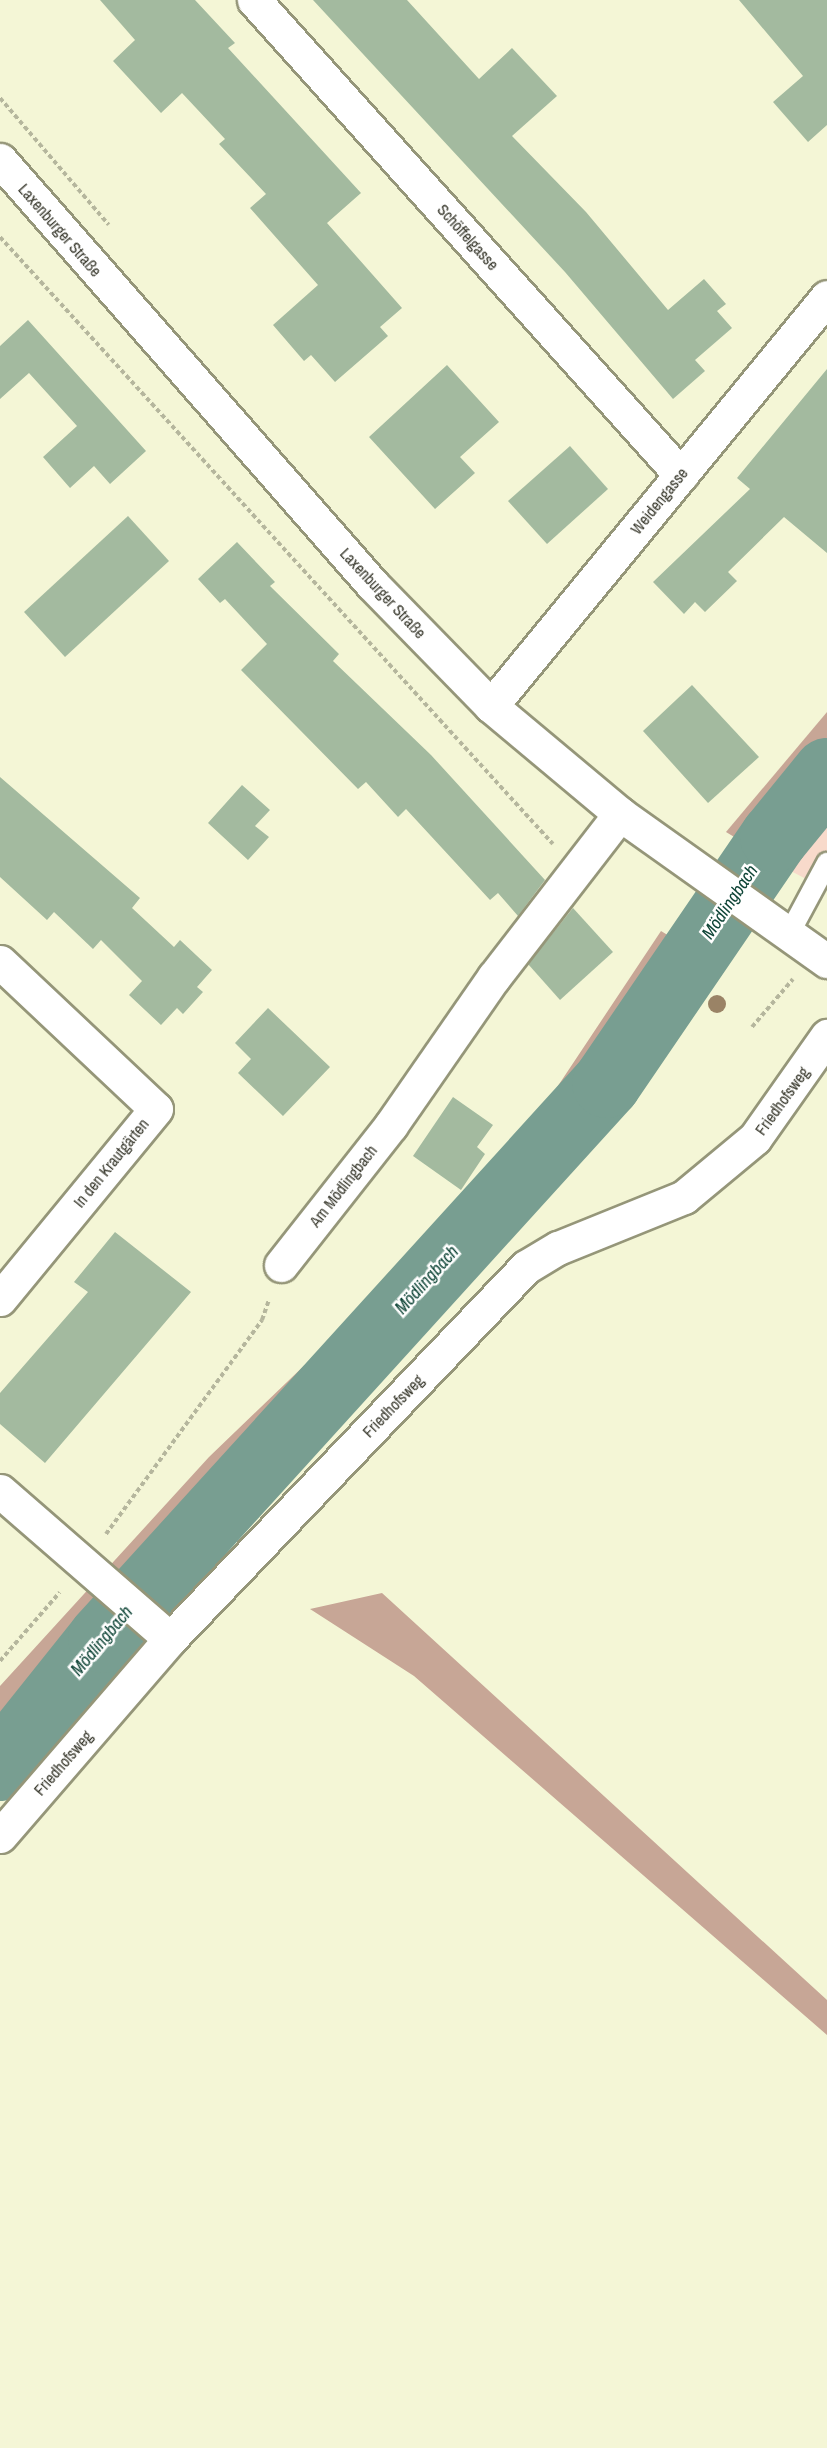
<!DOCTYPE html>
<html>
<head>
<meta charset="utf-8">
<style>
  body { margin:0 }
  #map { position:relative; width:827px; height:2448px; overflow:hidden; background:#f4f6d6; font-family:"Archivo Narrow",sans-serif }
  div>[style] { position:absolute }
  .green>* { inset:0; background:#f8dacb }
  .forest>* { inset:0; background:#c7a696 }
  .river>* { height:69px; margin:-34.5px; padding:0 34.5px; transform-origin:34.5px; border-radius:34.5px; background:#789e91 }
  .building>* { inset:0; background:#a3ba9f }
  .path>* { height:4px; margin-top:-2px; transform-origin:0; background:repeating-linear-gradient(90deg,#b5b69d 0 4.5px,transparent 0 7.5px) }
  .roads { filter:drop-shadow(2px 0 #959679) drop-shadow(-2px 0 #959679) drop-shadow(0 2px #959679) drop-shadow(0 -2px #959679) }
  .lane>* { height:20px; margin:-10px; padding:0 10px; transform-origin:10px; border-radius:10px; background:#fff }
  .street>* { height:33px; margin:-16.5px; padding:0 16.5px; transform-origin:16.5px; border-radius:16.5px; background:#fff }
  .trees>* { width:18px; height:18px; margin:-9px; border-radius:50%; background:#9a8366 }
  span { translate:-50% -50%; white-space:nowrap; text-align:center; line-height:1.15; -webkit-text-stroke:5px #fff; paint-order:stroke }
  .street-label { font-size:16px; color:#37372b }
  .water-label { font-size:18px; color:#0f4537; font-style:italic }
</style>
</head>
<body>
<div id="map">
  <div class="green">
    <i style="clip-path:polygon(827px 821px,827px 890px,789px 870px)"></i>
  </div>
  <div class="forest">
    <i style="clip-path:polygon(827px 712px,827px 821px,789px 870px,726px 832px)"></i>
    <i style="clip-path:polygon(661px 931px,725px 970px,659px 1064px,211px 1550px,0 1801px,0 1686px,209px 1457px,492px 1185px)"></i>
    <i style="clip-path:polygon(382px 1593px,827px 2000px,827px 2035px,414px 1676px,310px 1609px)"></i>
  </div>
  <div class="river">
    <i style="left:0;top:1766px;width:164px;rotate:-51.4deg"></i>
    <i style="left:102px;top:1638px;width:750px;rotate:-47.76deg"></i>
    <i style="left:606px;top:1083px;width:298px;rotate:-55.7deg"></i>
    <i style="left:774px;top:837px;width:84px;rotate:-50.8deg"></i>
  </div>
  <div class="building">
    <i style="clip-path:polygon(100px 0,195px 0,235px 43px,228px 48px,361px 193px,327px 223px,402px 308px,380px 327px,388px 336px,335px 382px,311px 355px,304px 361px,273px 325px,318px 285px,250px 208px,266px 194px,219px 144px,225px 139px,182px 93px,161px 113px,113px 61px,135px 40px)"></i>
    <i style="clip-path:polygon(313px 0,407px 0,479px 79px,512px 48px,557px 96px,512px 136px,586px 212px,668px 310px,704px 279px,726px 304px,717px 311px,732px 328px,695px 360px,705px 371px,673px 399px,565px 272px)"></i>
    <i style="clip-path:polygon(739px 0,827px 0,827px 125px,808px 142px,773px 102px,803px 76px)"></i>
    <i style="clip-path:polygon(28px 320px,146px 451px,110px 484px,94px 466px,70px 488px,43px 457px,77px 426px,29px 373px,0 399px,0 346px)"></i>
    <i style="clip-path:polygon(447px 365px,499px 422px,460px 457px,475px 473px,435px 509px,369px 437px)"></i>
    <i style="clip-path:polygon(827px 369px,827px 553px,784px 517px,728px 572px,737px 581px,705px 612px,695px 602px,684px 614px,653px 582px,750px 489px,737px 478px)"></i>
    <i style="clip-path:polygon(570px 446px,608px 489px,547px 544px,508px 501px)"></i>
    <i style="clip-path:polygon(128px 516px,169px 561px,65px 657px,24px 612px)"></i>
    <i style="clip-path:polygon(237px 542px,275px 582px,270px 586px,339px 654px,333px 661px,431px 755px,545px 880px,518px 916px,498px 893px,490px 900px,406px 809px,398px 817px,366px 782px,358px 789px,241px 670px,267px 644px,225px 599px,220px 603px,198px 579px)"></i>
    <i style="clip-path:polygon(692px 685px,759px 757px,708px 803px,643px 731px)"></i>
    <i style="clip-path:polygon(0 777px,140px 898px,132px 908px,174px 947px,180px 940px,212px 970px,197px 987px,203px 992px,183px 1014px,177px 1008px,161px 1025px,129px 995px,142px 981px,101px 940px,93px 949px,54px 912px,47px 920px,0 877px)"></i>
    <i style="clip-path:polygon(242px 785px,270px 810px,255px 826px,269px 837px,248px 860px,208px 823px)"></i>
    <i style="clip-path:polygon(573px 908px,613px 952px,560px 1000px,528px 964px)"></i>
    <i style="clip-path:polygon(268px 1008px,330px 1067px,283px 1116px,238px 1073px,251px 1059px,235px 1043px)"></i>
    <i style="clip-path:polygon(453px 1097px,493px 1125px,477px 1147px,485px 1154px,461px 1190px,413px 1156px)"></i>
    <i style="clip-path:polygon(115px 1232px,191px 1292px,45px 1463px,0 1424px,0 1393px,88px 1292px,74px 1282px)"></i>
  </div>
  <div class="path">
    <i style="left:0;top:98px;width:167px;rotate:49.4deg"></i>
    <i style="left:0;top:237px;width:821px;rotate:47.67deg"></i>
    <i style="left:752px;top:1027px;width:63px;rotate:-49.5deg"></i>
    <i style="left:106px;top:1534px;width:265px;rotate:-53.9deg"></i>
    <i style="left:262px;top:1320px;width:21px;rotate:-71deg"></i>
    <i style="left:0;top:1661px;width:91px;rotate:-49deg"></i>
  </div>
  <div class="roads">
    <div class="lane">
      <i style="left:789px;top:934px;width:81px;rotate:-61.8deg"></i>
    </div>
    <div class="street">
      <i style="left:254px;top:0;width:639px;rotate:48.05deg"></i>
      <i style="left:0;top:160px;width:564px;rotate:48.74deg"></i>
      <i style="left:372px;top:584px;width:170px;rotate:45.7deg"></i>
      <i style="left:491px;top:706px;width:168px;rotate:39.9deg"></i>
      <i style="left:620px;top:814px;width:254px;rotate:35.4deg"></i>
      <i style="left:491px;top:706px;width:529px;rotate:-50.6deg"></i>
      <i style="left:0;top:962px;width:214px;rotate:43.3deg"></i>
      <i style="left:156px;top:1109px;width:246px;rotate:129.4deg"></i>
      <i style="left:281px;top:1265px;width:178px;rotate:-51.8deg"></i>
      <i style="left:391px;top:1125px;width:180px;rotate:-55.2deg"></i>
      <i style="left:494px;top:977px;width:206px;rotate:-52.3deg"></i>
      <i style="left:0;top:1491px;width:225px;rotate:41deg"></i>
      <i style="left:0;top:1836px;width:260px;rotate:-49.2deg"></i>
      <i style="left:170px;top:1639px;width:515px;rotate:-46.26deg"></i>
      <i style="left:526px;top:1267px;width:37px;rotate:-31deg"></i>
      <i style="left:558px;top:1248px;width:136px;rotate:-22deg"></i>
      <i style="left:684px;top:1197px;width:92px;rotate:-39.7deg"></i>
      <i style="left:755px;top:1138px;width:125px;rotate:-54.8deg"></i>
    </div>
  </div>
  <div class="trees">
    <i style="left:717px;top:1004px"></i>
  </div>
  <div class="street-label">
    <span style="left:60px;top:230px;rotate:49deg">Laxenburger Straße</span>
    <span style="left:468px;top:237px;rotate:48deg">Schöffelgasse</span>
    <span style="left:659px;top:501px;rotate:-51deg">Weidengasse</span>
    <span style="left:383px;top:593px;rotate:47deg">Laxenburger Straße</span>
    <span style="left:782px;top:1101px;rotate:-54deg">Friedhofsweg</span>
    <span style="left:111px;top:1163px;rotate:-51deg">In den Krautgärten</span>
    <span style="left:343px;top:1186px;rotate:-52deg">Am Mödlingbach</span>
    <span style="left:393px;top:1406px;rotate:-46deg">Friedhofsweg</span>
    <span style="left:63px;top:1763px;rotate:-49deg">Friedhofsweg</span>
  </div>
  <div class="water-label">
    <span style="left:730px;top:902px;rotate:-56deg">Mödlingbach</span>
    <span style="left:427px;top:1280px;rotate:-48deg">Mödlingbach</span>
    <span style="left:102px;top:1641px;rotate:-50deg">Mödlingbach</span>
  </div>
</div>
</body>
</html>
